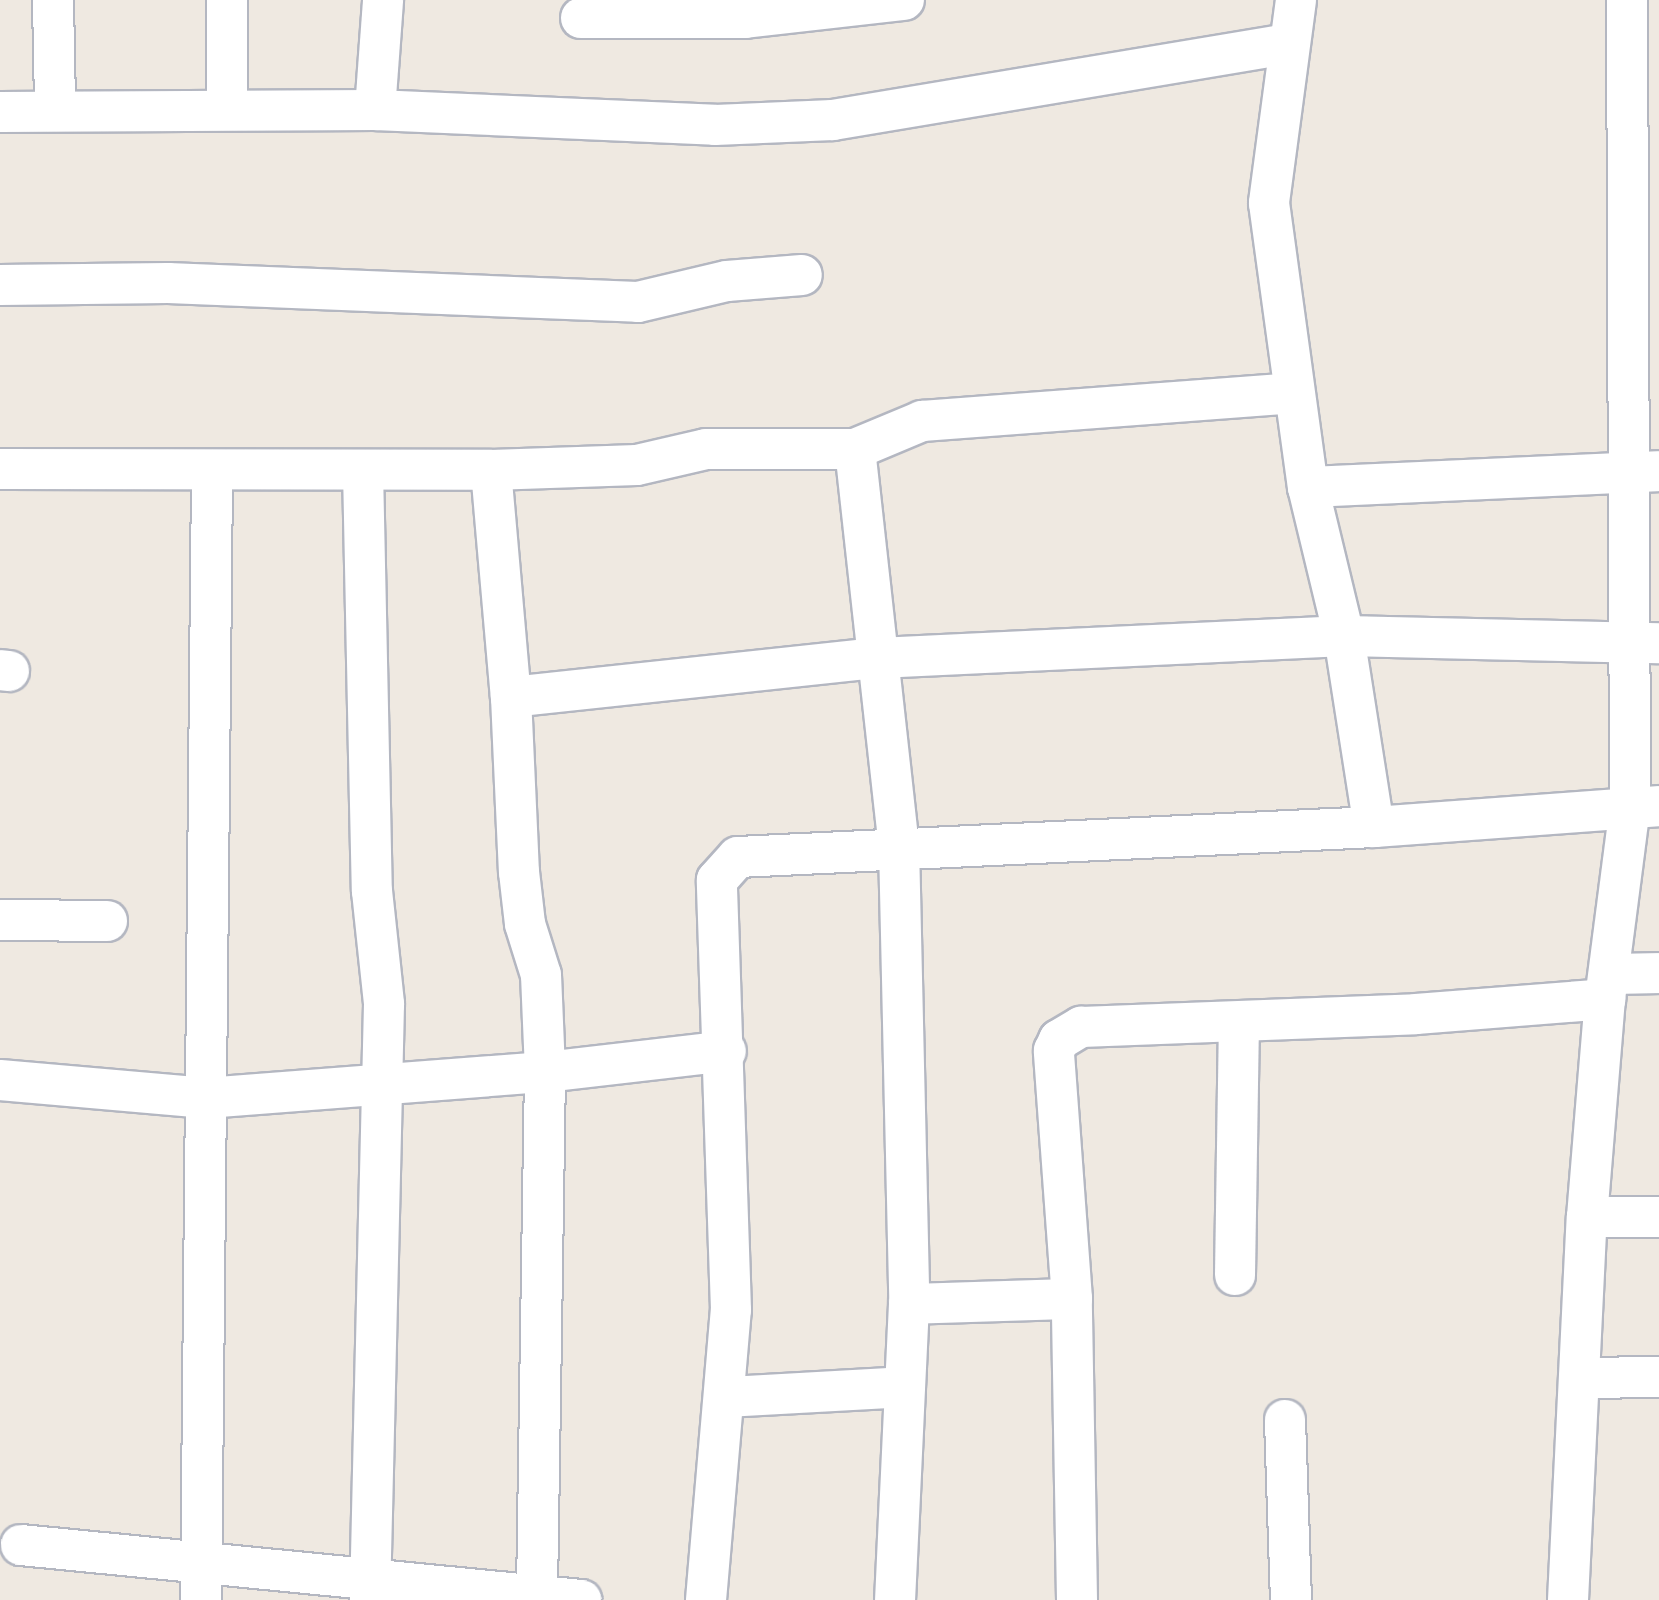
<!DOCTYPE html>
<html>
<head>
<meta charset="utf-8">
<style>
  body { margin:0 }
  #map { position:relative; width:1659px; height:1600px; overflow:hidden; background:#efe9e1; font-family:"Sofia Sans Condensed",sans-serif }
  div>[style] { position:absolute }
  .roads { filter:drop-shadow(2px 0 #b4b7c1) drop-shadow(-2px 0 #b4b7c1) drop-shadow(0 2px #b4b7c1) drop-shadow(0 -2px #b4b7c1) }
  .street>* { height:40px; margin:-20px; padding:0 20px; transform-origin:20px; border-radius:20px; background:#fff }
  span { translate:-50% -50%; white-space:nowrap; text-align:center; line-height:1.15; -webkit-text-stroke:6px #fff; paint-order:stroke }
</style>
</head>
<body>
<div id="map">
  <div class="roads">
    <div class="street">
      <i style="left:53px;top:0;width:109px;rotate:88.9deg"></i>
      <i style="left:1296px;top:0;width:205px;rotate:97.6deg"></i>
      <i style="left:1269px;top:203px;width:287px;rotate:82.2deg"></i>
      <i style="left:1308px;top:487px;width:153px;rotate:76.4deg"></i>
      <i style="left:1344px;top:636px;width:193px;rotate:81.1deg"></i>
      <i style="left:581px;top:18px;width:164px"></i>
      <i style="left:745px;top:18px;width:160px;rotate:-6.5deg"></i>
      <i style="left:227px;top:110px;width:110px;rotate:-90deg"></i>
      <i style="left:375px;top:110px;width:110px;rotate:-85.8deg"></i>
      <i style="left:0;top:112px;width:375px;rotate:-0.3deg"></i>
      <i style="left:375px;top:110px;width:340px;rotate:2.5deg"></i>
      <i style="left:715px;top:125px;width:118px;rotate:-2.4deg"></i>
      <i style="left:833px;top:120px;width:461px;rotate:-9.5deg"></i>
      <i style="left:0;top:285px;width:168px;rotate:-0.7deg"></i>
      <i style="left:168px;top:283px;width:470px;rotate:2.3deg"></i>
      <i style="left:638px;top:302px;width:91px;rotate:-13.3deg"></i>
      <i style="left:727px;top:281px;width:75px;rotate:-4.6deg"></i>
      <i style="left:855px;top:449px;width:399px;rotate:83.7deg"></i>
      <i style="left:899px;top:846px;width:458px;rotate:88.7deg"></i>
      <i style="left:909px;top:1304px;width:296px;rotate:92.7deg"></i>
      <i style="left:0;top:469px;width:491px;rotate:0.1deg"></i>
      <i style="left:491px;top:470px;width:146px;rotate:-2deg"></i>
      <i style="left:637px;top:465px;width:71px;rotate:-13.1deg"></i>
      <i style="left:706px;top:449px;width:149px"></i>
      <i style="left:855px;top:449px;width:73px;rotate:-22.7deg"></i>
      <i style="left:922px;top:421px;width:371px;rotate:-4.3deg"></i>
      <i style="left:363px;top:470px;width:421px;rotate:88.8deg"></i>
      <i style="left:372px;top:891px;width:114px;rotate:83.9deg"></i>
      <i style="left:384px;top:1004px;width:596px;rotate:91.35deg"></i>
      <i style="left:491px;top:470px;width:228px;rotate:85deg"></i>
      <i style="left:511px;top:697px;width:175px;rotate:87.4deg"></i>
      <i style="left:519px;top:872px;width:52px;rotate:83.4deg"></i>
      <i style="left:525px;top:924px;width:53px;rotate:72.6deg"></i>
      <i style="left:541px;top:975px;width:97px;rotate:87.6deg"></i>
      <i style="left:545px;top:1072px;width:522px;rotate:90.88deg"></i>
      <i style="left:1308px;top:487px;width:351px;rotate:-2.6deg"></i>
      <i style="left:0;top:670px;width:9px;rotate:6deg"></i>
      <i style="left:511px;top:697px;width:369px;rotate:-6.1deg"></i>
      <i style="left:878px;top:658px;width:467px;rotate:-2.7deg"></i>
      <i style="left:1344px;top:636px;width:315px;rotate:1.3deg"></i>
      <i style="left:0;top:920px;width:107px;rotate:0.5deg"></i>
      <i style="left:1609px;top:974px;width:50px;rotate:-1.1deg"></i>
      <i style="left:0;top:1080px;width:207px;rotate:5deg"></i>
      <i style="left:206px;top:1098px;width:340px;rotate:-4.4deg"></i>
      <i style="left:545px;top:1072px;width:182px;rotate:-6.6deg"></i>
      <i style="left:1587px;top:1217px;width:72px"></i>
      <i style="left:1235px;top:1275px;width:252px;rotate:-89.1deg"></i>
      <i style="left:909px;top:1304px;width:163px;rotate:-1.8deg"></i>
      <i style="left:1579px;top:1378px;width:80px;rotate:-0.7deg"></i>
      <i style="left:727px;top:1397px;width:178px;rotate:-3.2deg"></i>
      <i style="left:1285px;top:1420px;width:180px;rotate:88.1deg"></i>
      <i style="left:21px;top:1545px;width:563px;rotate:5.61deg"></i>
      <i style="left:201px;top:1600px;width:1130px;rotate:-89.44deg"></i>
      <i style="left:706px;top:1600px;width:291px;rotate:-85.1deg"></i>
      <i style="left:731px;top:1310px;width:430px;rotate:-91.9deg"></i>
      <i style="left:717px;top:880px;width:31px;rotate:-48deg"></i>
      <i style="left:738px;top:857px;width:637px;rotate:-2.7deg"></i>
      <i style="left:1374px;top:827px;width:286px;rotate:-4.2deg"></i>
      <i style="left:1077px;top:1600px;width:301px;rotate:-91deg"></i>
      <i style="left:1072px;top:1299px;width:249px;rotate:-94.2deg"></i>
      <i style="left:1054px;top:1051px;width:12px;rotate:-66deg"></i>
      <i style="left:1059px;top:1040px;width:26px;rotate:-31deg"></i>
      <i style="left:1081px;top:1027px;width:335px;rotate:-2.2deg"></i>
      <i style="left:1416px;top:1014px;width:190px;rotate:-4.5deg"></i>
      <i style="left:1568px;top:1600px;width:383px;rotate:-87.2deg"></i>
      <i style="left:1587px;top:1217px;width:219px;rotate:-85.3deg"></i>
      <i style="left:1605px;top:999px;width:195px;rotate:-82.6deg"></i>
      <i style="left:1630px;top:806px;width:806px;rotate:-90.21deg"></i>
    </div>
  </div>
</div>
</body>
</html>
